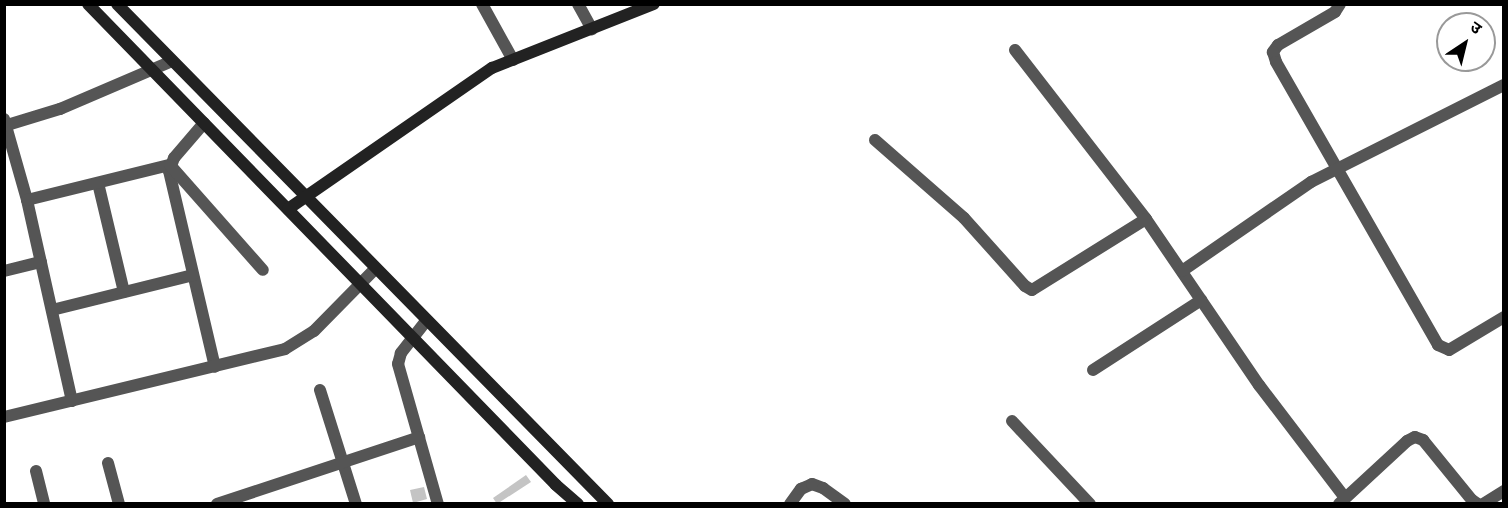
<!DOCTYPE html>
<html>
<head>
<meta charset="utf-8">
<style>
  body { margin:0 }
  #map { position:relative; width:1508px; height:508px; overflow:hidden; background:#fff; font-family:Overpass,"Noto Sans Devanagari",sans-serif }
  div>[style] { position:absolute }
  .building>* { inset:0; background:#c4c4c4 }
  .street>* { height:12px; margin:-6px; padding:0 6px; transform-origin:6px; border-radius:6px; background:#555 }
  .secondary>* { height:12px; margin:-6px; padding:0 6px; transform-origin:6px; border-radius:6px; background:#222 }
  span { translate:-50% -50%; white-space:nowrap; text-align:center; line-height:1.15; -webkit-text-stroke:4.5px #fff; paint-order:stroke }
  .frame { position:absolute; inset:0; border:6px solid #000; pointer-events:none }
  .north { position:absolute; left:1436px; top:12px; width:60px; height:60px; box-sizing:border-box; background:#fff; border:2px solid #999; border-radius:50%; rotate:35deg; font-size:16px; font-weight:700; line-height:24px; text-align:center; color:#000 }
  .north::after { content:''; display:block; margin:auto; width:21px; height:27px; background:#000; clip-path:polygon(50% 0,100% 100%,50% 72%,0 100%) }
</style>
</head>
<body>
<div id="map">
  <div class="building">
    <i style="clip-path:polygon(526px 475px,531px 482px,497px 504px,493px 498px)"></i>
    <i style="clip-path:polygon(424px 487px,427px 499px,413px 503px,410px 490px)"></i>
  </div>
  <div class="street">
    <i style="left:482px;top:4px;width:64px;rotate:61deg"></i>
    <i style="left:578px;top:4px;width:29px;rotate:61deg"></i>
    <i style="left:1340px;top:4px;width:9px;rotate:122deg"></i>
    <i style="left:1335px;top:12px;width:66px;rotate:149.9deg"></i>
    <i style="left:1278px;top:45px;width:9px;rotate:126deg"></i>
    <i style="left:1273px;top:52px;width:10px;rotate:73deg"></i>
    <i style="left:1276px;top:62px;width:326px;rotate:60.2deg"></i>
    <i style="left:1438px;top:345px;width:12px;rotate:24deg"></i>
    <i style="left:1449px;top:350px;width:64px;rotate:-31deg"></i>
    <i style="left:1015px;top:50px;width:214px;rotate:52.2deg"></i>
    <i style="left:1146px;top:219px;width:201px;rotate:55.8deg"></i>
    <i style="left:1259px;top:385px;width:142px;rotate:52.7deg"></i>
    <i style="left:4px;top:119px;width:84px;rotate:74.1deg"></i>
    <i style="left:27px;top:200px;width:206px;rotate:77.4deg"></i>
    <i style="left:204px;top:123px;width:46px;rotate:130.6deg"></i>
    <i style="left:174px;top:158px;width:14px;rotate:111deg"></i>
    <i style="left:169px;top:171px;width:201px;rotate:76.8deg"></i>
    <i style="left:4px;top:126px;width:59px;rotate:-16.9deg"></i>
    <i style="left:60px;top:109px;width:122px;rotate:-23.2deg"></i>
    <i style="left:875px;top:140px;width:118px;rotate:41.2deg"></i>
    <i style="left:964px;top:218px;width:91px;rotate:48.1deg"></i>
    <i style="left:1025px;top:286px;width:8px;rotate:30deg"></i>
    <i style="left:1032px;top:290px;width:134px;rotate:-31.9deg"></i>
    <i style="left:98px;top:183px;width:112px;rotate:76.6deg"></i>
    <i style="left:27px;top:200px;width:147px;rotate:-13.8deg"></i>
    <i style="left:170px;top:165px;width:140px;rotate:48.5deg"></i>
    <i style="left:4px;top:271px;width:38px;rotate:-14deg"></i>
    <i style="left:1182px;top:271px;width:157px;rotate:-34.6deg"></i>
    <i style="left:1311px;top:182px;width:216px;rotate:-26.7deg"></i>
    <i style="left:52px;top:310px;width:145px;rotate:-13.9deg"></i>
    <i style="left:426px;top:321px;width:41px;rotate:128deg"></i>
    <i style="left:401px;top:353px;width:11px;rotate:105deg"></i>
    <i style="left:398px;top:364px;width:146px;rotate:74.1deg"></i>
    <i style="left:1093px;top:370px;width:129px;rotate:-32.9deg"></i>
    <i style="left:320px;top:390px;width:120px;rotate:72.5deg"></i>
    <i style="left:4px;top:417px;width:289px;rotate:-13.6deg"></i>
    <i style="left:285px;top:349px;width:34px;rotate:-32deg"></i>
    <i style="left:314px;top:331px;width:87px;rotate:-45.5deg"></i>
    <i style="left:1012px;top:421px;width:114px;rotate:46.8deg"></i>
    <i style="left:108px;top:463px;width:42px;rotate:75deg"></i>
    <i style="left:36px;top:471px;width:34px;rotate:76deg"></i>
    <i style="left:217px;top:504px;width:213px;rotate:-18.3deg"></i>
    <i style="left:790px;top:504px;width:19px;rotate:-54deg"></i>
    <i style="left:801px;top:489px;width:12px;rotate:-24deg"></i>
    <i style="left:812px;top:484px;width:12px;rotate:20deg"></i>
    <i style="left:823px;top:488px;width:27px;rotate:36deg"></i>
    <i style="left:1339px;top:504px;width:93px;rotate:-42.8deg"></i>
    <i style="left:1407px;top:441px;width:9px;rotate:-27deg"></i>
    <i style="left:1415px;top:437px;width:9px;rotate:21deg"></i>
    <i style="left:1423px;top:440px;width:77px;rotate:50.8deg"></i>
    <i style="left:1472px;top:500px;width:7px;rotate:34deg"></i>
    <i style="left:1483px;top:504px;width:25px;rotate:-32deg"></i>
  </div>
  <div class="secondary">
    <i style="left:88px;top:4px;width:671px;rotate:45.78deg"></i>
    <i style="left:556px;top:485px;width:29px;rotate:41deg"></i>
    <i style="left:117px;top:4px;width:701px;rotate:45.52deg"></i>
    <i style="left:288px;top:209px;width:248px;rotate:-34.7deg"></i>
    <i style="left:492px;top:68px;width:174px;rotate:-21.6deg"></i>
  </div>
  <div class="frame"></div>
  <div class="north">उ</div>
</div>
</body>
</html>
